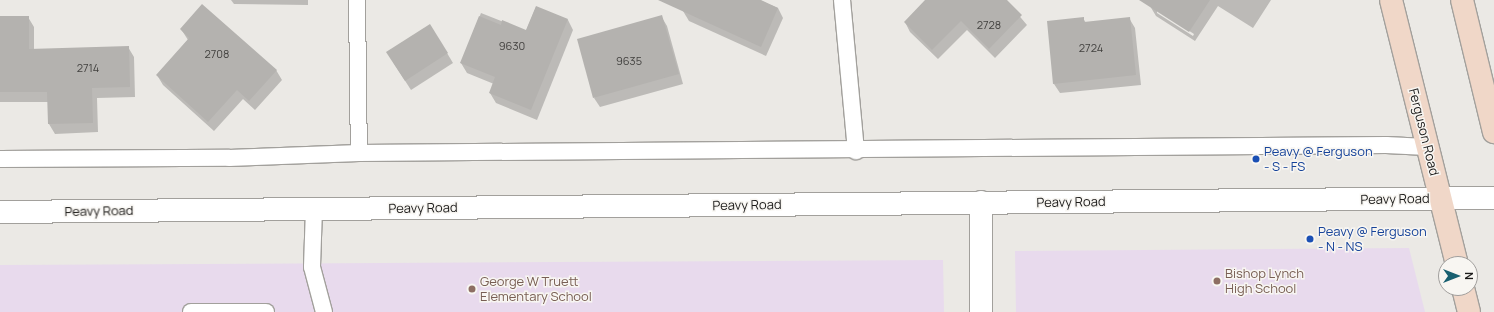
<!DOCTYPE html>
<html>
<head>
<meta charset="utf-8">
<style>
  body { margin:0 }
  #map { position:relative; width:1494px; height:312px; overflow:hidden; background:#ebe9e5; font-family:Manrope,sans-serif }
  div>[style] { position:absolute }
  .education>* { inset:0; background:#e8daed }
  .shadow>* { inset:0; background:#0003 }
  .building>* { inset:0; background:#b4b2af }
  .roads { filter:drop-shadow(1px 0 #a2a09c) drop-shadow(-1px 0 #a2a09c) drop-shadow(0 1px #a2a09c) drop-shadow(0 -1px #a2a09c) }
  .service>* { height:16px; margin:-8px; padding:0 8px; transform-origin:8px; border-radius:8px; background:#fff }
  .minor>* { height:22px; margin:-11px; padding:0 11px; transform-origin:11px; border-radius:11px; background:#fff }
  .tertiary>* { height:22px; margin:-11px; padding:0 11px; transform-origin:11px; border-radius:11px; background:#fff }
  .secondary>* { height:22px; margin:-11px; padding:0 11px; transform-origin:11px; border-radius:11px; background:#f0d7c8 }
  .dots>* { width:11px; height:11px; translate:-50% -50%; box-sizing:border-box; border:2px solid #f8f6f2; border-radius:50% }
  span { translate:-50% -50%; white-space:nowrap; text-align:center; line-height:1.15; -webkit-text-stroke:3px #f8f6f2; paint-order:stroke }
  .number-label { font-size:11px; color:#42413f }
  .number-label span { -webkit-text-stroke-width:0 }
  .street-label { font-size:13px; color:#1c1b1a }
  .transit-label { font-size:13px; color:#164399 }
  .left { translate:0 -50%; text-align:left }
  .education-label { font-size:13px; color:#785e54 }
  .north { position:absolute; left:1438px; top:256px; width:40px; height:40px; box-sizing:border-box; background:#f8f6f2; border:1px solid #a09e9c; border-radius:50%; rotate:90deg; font-size:11px; font-weight:700; line-height:16px; text-align:center; color:#1c1b1a }
  .north::after { content:''; display:block; margin:auto; width:14px; height:18px; background:#196071; clip-path:polygon(50% 0,100% 100%,50% 72%,0 100%) }
</style>
</head>
<body>
<div id="map">
  <div class="education">
    <i style="clip-path:polygon(1409px 248px,1425px 312px,1016px 312px,1015px 251px)"></i>
    <i style="clip-path:polygon(943px 260px,944px 312px,0 312px,0 265px)"></i>
  </div>
  <div class="shadow">
    <i style="clip-path:polygon(231px 0,308px 0,308px 5px,234px 4px)"></i>
    <i style="clip-path:polygon(688px 0,759px 0,778px 8px,783px 18px,766px 56px,689px 21px,683px 11px)"></i>
    <i style="clip-path:polygon(927px 0,1006px 0,1027px 25px,995px 58px,967px 30px,938px 59px,910px 32px,905px 22px)"></i>
    <i style="clip-path:polygon(evenodd,1154px 0,1271px 0,1253px 28px,1218px 6px,1195px 41px,1156px 16px,1150px 6px,1154px 0,1157px 10px,1194px 34px,1193px 36px,1157px 13px,1157px 10px)"></i>
    <i style="clip-path:polygon(536px 7px,568px 20px,573px 30px,537px 120px,496px 103px,490px 93px,494px 84px,467px 73px,461px 63px,481px 13px,526px 31px)"></i>
    <i style="clip-path:polygon(661px 16px,667px 26px,683px 84px,600px 107px,594px 98px)"></i>
    <i style="clip-path:polygon(0 17px,28px 17px,34px 27px,34px 50px,128px 47px,134px 57px,135px 97px,97px 98px,98px 132px,55px 134px,49px 124px,48px 102px,0 102px)"></i>
    <i style="clip-path:polygon(1083px 18px,1086px 23px,1129px 18px,1135px 28px,1141px 85px,1060px 93px,1054px 84px)"></i>
    <i style="clip-path:polygon(181px 29px,276px 70px,282px 80px,255px 110px,243px 99px,214px 131px,163px 85px,157px 75px,188px 40px)"></i>
    <i style="clip-path:polygon(447px 53px,453px 63px,411px 90px,393px 62px)"></i>
  </div>
  <div class="building">
    <i style="clip-path:polygon(658px 0,761px 0,778px 8px,761px 47px)"></i>
    <i style="clip-path:polygon(925px 0,1007px 0,1022px 15px,989px 49px,961px 21px,932px 50px,904px 22px)"></i>
    <i style="clip-path:polygon(1139px 0,1210px 0,1189px 32px)"></i>
    <i style="clip-path:polygon(202px 4px,277px 70px,249px 101px,237px 90px,208px 122px,156px 75px,189px 38px,180px 29px)"></i>
    <i style="clip-path:polygon(536px 6px,568px 19px,531px 110px,489px 93px,495px 77px,460px 63px,479px 16px,501px 25px,502px 20px,526px 30px)"></i>
    <i style="clip-path:polygon(662px 15px,679px 74px,593px 98px,577px 39px)"></i>
    <i style="clip-path:polygon(0 16px,29px 16px,29px 49px,129px 46px,130px 87px,92px 88px,93px 123px,48px 124px,47px 92px,0 92px)"></i>
    <i style="clip-path:polygon(1084px 17px,1084px 22px,1130px 17px,1136px 75px,1053px 84px,1047px 21px)"></i>
    <i style="clip-path:polygon(430px 24px,448px 53px,405px 81px,386px 52px)"></i>
  </div>
  <div class="roads">
    <div class="service">
      <i style="left:357px;top:0;width:153px;rotate:89.3deg"></i>
      <i style="left:842px;top:0;width:152px;rotate:84.7deg"></i>
      <i style="left:0;top:159px;width:229px;rotate:-0.3deg"></i>
      <i style="left:229px;top:158px;width:130px;rotate:-2.2deg"></i>
      <i style="left:359px;top:153px;width:1027px;rotate:-0.45deg"></i>
      <i style="left:1386px;top:145px;width:41px;rotate:2.8deg"></i>
      <i style="left:314px;top:209px;width:58px;rotate:92deg"></i>
      <i style="left:312px;top:267px;width:47px;rotate:75.1deg"></i>
      <i style="left:191px;top:312px;width:75px"></i>
    </div>
    <div class="minor">
      <i style="left:981px;top:202px;width:110px;rotate:90deg"></i>
    </div>
    <div class="tertiary">
      <i style="left:0;top:212px;width:1494px;rotate:-0.54deg"></i>
    </div>
    <div class="secondary">
      <i style="left:1391px;top:0;width:272px;rotate:76deg"></i>
      <i style="left:1462px;top:0;width:136px;rotate:76.4deg"></i>
      <i style="left:1463px;top:288px;width:25px;rotate:76deg"></i>
    </div>
  </div>
  <div class="dots">
    <i style="left:1256px;top:159px;background:#1a4fb4"></i>
    <i style="left:1310px;top:239px;background:#1a4fb4"></i>
    <i style="left:1217px;top:281px;background:#8d6e63"></i>
    <i style="left:472px;top:289px;background:#8d6e63"></i>
  </div>
  <div class="number-label">
    <span style="left:989px;top:25px">2728</span>
    <span style="left:512px;top:46px">9630</span>
    <span style="left:1091px;top:48px">2724</span>
    <span style="left:217px;top:54px">2708</span>
    <span style="left:629px;top:61px">9635</span>
    <span style="left:88px;top:68px">2714</span>
  </div>
  <div class="street-label">
    <span style="left:1424px;top:132px;rotate:76deg">Ferguson Road</span>
    <span style="left:1395px;top:199px;rotate:-1deg">Peavy Road</span>
    <span style="left:1071px;top:202px;rotate:-1deg">Peavy Road</span>
    <span style="left:747px;top:205px;rotate:-1deg">Peavy Road</span>
    <span style="left:423px;top:208px;rotate:-1deg">Peavy Road</span>
    <span style="left:99px;top:211px;rotate:-1deg">Peavy Road</span>
  </div>
  <div class="transit-label">
    <span class="left" style="left:1264px;top:159px">Peavy @ Ferguson<br>- S - FS</span>
    <span class="left" style="left:1318px;top:239px">Peavy @ Ferguson<br>- N - NS</span>
  </div>
  <div class="education-label">
    <span class="left" style="left:1225px;top:281px">Bishop Lynch<br>High School</span>
    <span class="left" style="left:480px;top:289px">George W Truett<br>Elementary School</span>
  </div>
  <div class="north">N</div>
</div>
</body>
</html>
